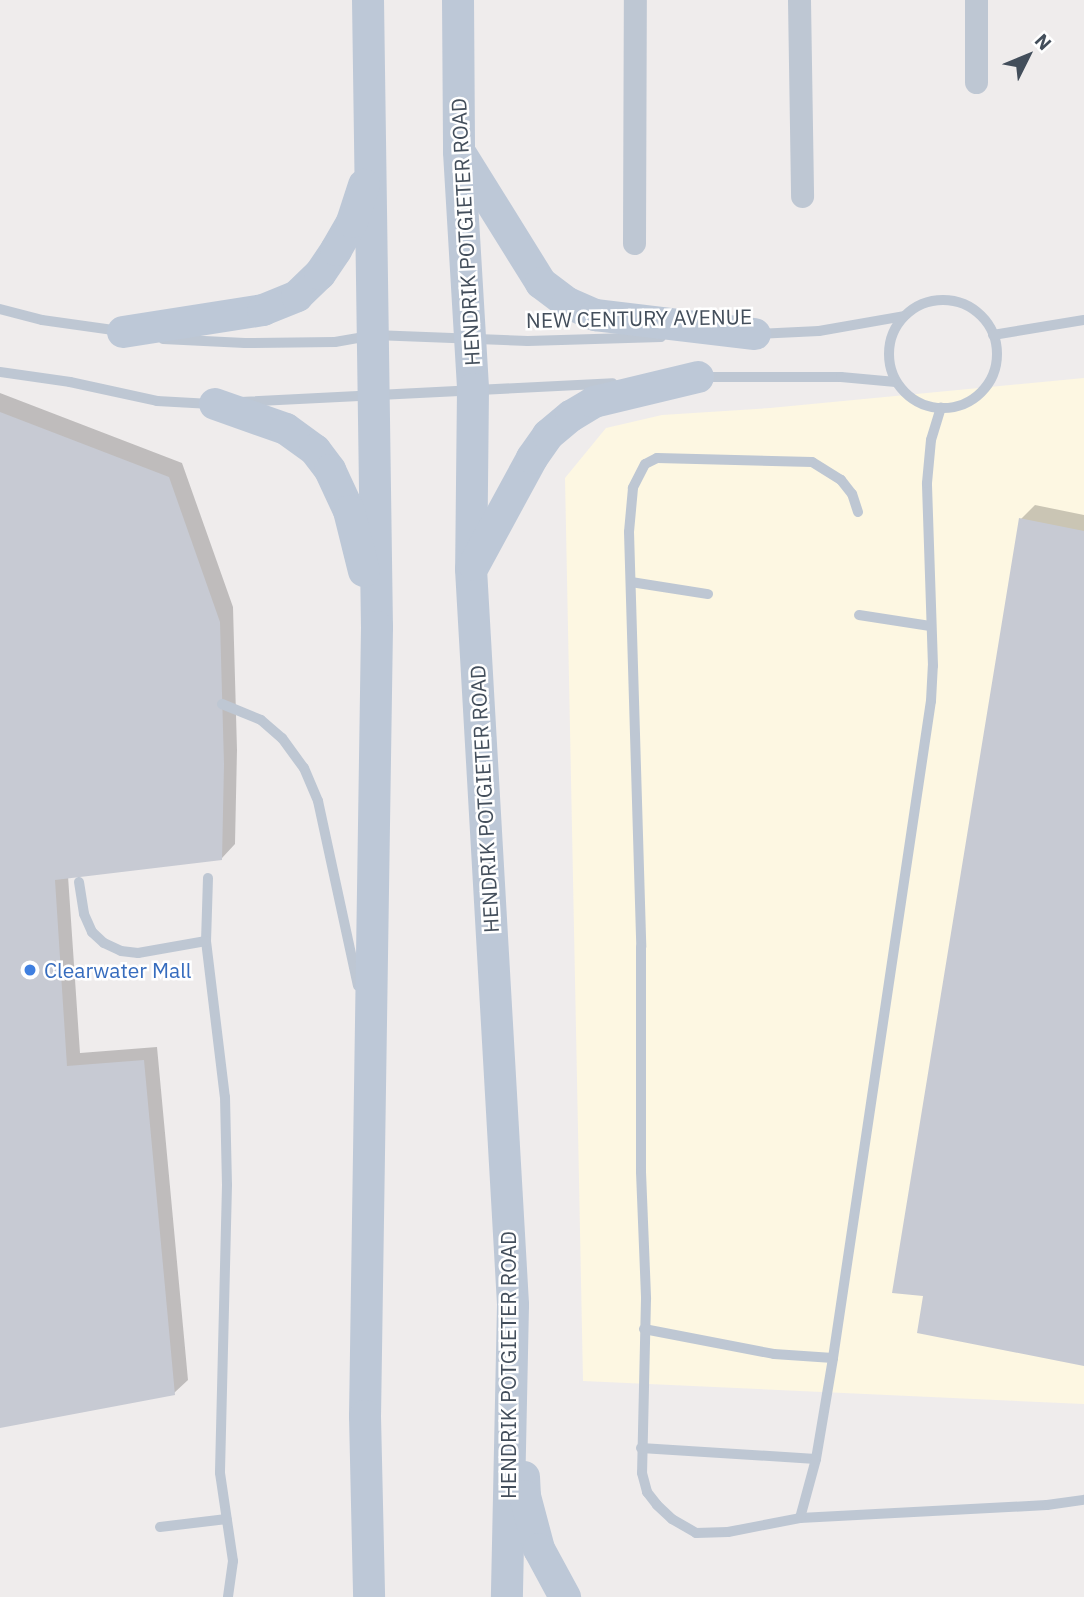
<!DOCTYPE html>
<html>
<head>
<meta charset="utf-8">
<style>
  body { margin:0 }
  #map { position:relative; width:1084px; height:1597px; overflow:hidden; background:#efecec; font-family:"IBM Plex Sans",sans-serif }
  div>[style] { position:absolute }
  .commercial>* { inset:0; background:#fdf7e2 }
  .shadow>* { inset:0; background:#0003 }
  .building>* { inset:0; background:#c7cad3 }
  .lane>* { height:10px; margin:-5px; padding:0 5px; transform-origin:5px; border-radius:5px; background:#bec7d3 }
  .lane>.ring { margin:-5px; padding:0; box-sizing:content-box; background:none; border:10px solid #bec7d3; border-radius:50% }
  .street>* { height:23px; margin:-11.5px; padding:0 11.5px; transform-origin:11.5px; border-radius:11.5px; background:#bec7d3 }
  .secondary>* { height:32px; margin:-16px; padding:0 16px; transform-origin:16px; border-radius:16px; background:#bdc8d7 }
  .dots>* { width:19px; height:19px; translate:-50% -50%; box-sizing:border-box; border:4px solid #fff; border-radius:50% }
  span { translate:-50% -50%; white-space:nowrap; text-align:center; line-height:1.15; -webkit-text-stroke:5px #fff; paint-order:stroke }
  .street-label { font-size:21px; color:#434e5b }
  .shop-label { font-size:21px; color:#366cbe }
  .left { translate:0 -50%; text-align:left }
  .north { position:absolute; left:993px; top:21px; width:70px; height:70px; -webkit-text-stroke:5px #fff; paint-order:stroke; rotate:47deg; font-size:19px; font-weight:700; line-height:28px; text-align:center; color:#434e5b }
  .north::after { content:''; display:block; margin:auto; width:24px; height:32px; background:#434e5b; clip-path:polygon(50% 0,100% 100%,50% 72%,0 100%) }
</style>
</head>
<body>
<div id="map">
  <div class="commercial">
    <i style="clip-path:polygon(1084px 378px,1084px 1404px,583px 1381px,565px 478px,606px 428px,662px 415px,770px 408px)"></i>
  </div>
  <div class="shadow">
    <i style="clip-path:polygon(0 393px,182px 463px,233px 607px,237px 750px,235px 844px,222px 858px,68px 876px,80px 1053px,157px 1047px,188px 1380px,174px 1393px,0 1426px)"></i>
    <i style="clip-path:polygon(1035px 505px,1084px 515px,1084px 1364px,1021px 519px)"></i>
  </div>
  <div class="building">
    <i style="clip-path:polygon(0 412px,169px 477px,220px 622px,224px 764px,222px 860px,55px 880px,67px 1066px,144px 1060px,175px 1395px,0 1428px)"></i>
    <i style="clip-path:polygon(1019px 518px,1084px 531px,1084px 1366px,917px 1333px,923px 1296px,892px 1293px)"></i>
  </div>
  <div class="lane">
    <i class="ring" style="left:889px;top:300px;width:98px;height:98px"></i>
    <i style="left:0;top:309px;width:43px;rotate:14.7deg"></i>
    <i style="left:42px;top:320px;width:79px;rotate:8deg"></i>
    <i style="left:757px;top:334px;width:62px;rotate:-2.8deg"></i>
    <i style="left:819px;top:331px;width:86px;rotate:-10deg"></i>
    <i style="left:993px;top:335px;width:92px;rotate:-9.4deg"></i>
    <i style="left:163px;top:339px;width:82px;rotate:2.8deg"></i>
    <i style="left:245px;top:343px;width:90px;rotate:-0.6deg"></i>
    <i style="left:335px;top:342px;width:40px;rotate:-10deg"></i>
    <i style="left:374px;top:335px;width:154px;rotate:2.2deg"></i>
    <i style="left:528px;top:341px;width:133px;rotate:-1.7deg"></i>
    <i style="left:0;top:372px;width:71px;rotate:8.1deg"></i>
    <i style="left:70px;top:382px;width:89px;rotate:12.3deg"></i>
    <i style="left:157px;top:401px;width:54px;rotate:3.2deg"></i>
    <i style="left:699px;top:377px;width:142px"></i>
    <i style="left:841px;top:377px;width:55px;rotate:5.2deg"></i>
    <i style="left:241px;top:402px;width:372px;rotate:-2.9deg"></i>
    <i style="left:858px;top:512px;width:19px;rotate:-108deg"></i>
    <i style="left:852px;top:494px;width:18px;rotate:-128deg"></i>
    <i style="left:841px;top:480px;width:34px;rotate:-148deg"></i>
    <i style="left:812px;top:462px;width:155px;rotate:-178.5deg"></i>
    <i style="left:657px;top:458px;width:13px;rotate:153deg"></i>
    <i style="left:645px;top:464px;width:27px;rotate:117deg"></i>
    <i style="left:633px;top:488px;width:44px;rotate:95.2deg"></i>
    <i style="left:629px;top:532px;width:415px;rotate:88.3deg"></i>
    <i style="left:641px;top:947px;width:225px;rotate:90deg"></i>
    <i style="left:641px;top:1172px;width:127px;rotate:87.7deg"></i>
    <i style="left:646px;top:1299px;width:174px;rotate:91.3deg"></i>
    <i style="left:642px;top:1473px;width:20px;rotate:75deg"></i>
    <i style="left:647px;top:1492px;width:16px;rotate:52deg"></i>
    <i style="left:657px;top:1505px;width:21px;rotate:43deg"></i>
    <i style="left:672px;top:1519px;width:28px;rotate:30deg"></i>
    <i style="left:696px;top:1533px;width:32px;rotate:-2deg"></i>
    <i style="left:728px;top:1532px;width:73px;rotate:-11deg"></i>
    <i style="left:800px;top:1518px;width:247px;rotate:-3deg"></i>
    <i style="left:1047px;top:1505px;width:37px;rotate:-8deg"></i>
    <i style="left:631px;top:582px;width:78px;rotate:8.9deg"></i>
    <i style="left:859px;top:615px;width:72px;rotate:8.8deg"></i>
    <i style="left:222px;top:704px;width:42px;rotate:22.3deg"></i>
    <i style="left:261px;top:720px;width:28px;rotate:41deg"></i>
    <i style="left:282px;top:738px;width:37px;rotate:54deg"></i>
    <i style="left:304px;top:768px;width:36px;rotate:67deg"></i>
    <i style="left:318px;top:801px;width:189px;rotate:77.8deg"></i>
    <i style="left:208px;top:878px;width:63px;rotate:91.8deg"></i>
    <i style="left:206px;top:941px;width:157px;rotate:83.1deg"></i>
    <i style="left:225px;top:1097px;width:88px;rotate:88.7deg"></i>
    <i style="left:227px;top:1185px;width:288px;rotate:91.4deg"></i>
    <i style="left:220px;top:1473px;width:89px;rotate:81.6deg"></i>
    <i style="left:233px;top:1561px;width:36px;rotate:98deg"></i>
    <i style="left:79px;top:882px;width:32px;rotate:81deg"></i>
    <i style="left:84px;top:914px;width:20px;rotate:66deg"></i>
    <i style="left:92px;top:932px;width:16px;rotate:43deg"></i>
    <i style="left:104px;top:943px;width:19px;rotate:25deg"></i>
    <i style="left:121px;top:951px;width:17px;rotate:7deg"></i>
    <i style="left:138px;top:953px;width:69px;rotate:-10deg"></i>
    <i style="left:644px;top:1329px;width:132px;rotate:10.9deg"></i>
    <i style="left:774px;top:1354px;width:59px;rotate:3.9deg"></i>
    <i style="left:641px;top:1448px;width:175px;rotate:3.6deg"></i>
    <i style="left:800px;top:1518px;width:61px;rotate:-74.8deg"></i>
    <i style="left:816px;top:1459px;width:102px;rotate:-80.4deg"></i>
    <i style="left:833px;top:1358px;width:664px;rotate:-81.52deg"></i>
    <i style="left:931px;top:701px;width:35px;rotate:-87deg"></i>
    <i style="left:933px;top:666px;width:183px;rotate:-91.9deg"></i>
    <i style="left:927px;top:483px;width:43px;rotate:-84.7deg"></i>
    <i style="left:931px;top:440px;width:34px;rotate:-73deg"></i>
    <i style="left:160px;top:1527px;width:67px;rotate:-6.8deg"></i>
  </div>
  <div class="street">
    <i style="left:799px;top:0;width:196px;rotate:89.1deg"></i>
    <i style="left:976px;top:82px;width:82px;rotate:-90deg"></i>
    <i style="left:634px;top:243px;width:243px;rotate:-89.8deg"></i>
  </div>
  <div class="secondary">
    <i style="left:368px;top:0;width:627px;rotate:89.18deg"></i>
    <i style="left:377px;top:627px;width:789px;rotate:90.87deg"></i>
    <i style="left:365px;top:1416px;width:181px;rotate:88.7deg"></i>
    <i style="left:458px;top:0;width:152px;rotate:89.6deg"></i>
    <i style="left:459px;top:152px;width:237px;rotate:86.6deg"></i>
    <i style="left:473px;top:389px;width:180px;rotate:90.6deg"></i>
    <i style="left:471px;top:569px;width:737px;rotate:86.73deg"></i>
    <i style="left:513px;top:1305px;width:292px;rotate:91.2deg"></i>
    <i style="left:462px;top:156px;width:150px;rotate:58.1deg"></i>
    <i style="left:541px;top:283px;width:34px;rotate:37deg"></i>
    <i style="left:568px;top:303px;width:30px;rotate:24deg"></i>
    <i style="left:595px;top:315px;width:161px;rotate:6.8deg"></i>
    <i style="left:123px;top:332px;width:142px;rotate:-8.9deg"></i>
    <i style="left:263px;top:310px;width:37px;rotate:-22deg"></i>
    <i style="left:297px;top:296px;width:32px;rotate:-44deg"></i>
    <i style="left:320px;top:274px;width:29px;rotate:-56deg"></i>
    <i style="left:336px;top:250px;width:32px;rotate:-60deg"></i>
    <i style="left:352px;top:222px;width:39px;rotate:-72deg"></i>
    <i style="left:215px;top:404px;width:75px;rotate:19.4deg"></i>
    <i style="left:286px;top:429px;width:36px;rotate:36deg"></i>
    <i style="left:315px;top:450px;width:25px;rotate:53deg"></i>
    <i style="left:330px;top:470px;width:45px;rotate:65.1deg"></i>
    <i style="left:349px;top:511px;width:62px;rotate:76deg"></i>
    <i style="left:474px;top:565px;width:122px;rotate:-61.5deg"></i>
    <i style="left:532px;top:458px;width:28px;rotate:-55deg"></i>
    <i style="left:548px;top:435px;width:30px;rotate:-40deg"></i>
    <i style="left:571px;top:416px;width:27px;rotate:-31deg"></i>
    <i style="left:594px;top:402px;width:107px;rotate:-13.5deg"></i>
    <i style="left:524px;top:1477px;width:19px;rotate:87deg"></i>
    <i style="left:525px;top:1496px;width:55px;rotate:75.2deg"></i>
    <i style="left:539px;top:1549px;width:55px;rotate:61.6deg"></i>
  </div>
  <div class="dots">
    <i style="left:30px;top:970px;background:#3f7fe0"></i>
  </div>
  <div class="street-label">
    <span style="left:465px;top:232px;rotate:-93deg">HENDRIK POTGIETER ROAD</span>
    <span style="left:639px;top:318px;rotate:-1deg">NEW CENTURY AVENUE</span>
    <span style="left:484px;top:799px;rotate:-93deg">HENDRIK POTGIETER ROAD</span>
    <span style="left:508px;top:1365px;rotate:-90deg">HENDRIK POTGIETER ROAD</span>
  </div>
  <div class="shop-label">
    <span class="left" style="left:44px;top:970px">Clearwater Mall</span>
  </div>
  <div class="north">N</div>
</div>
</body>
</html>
